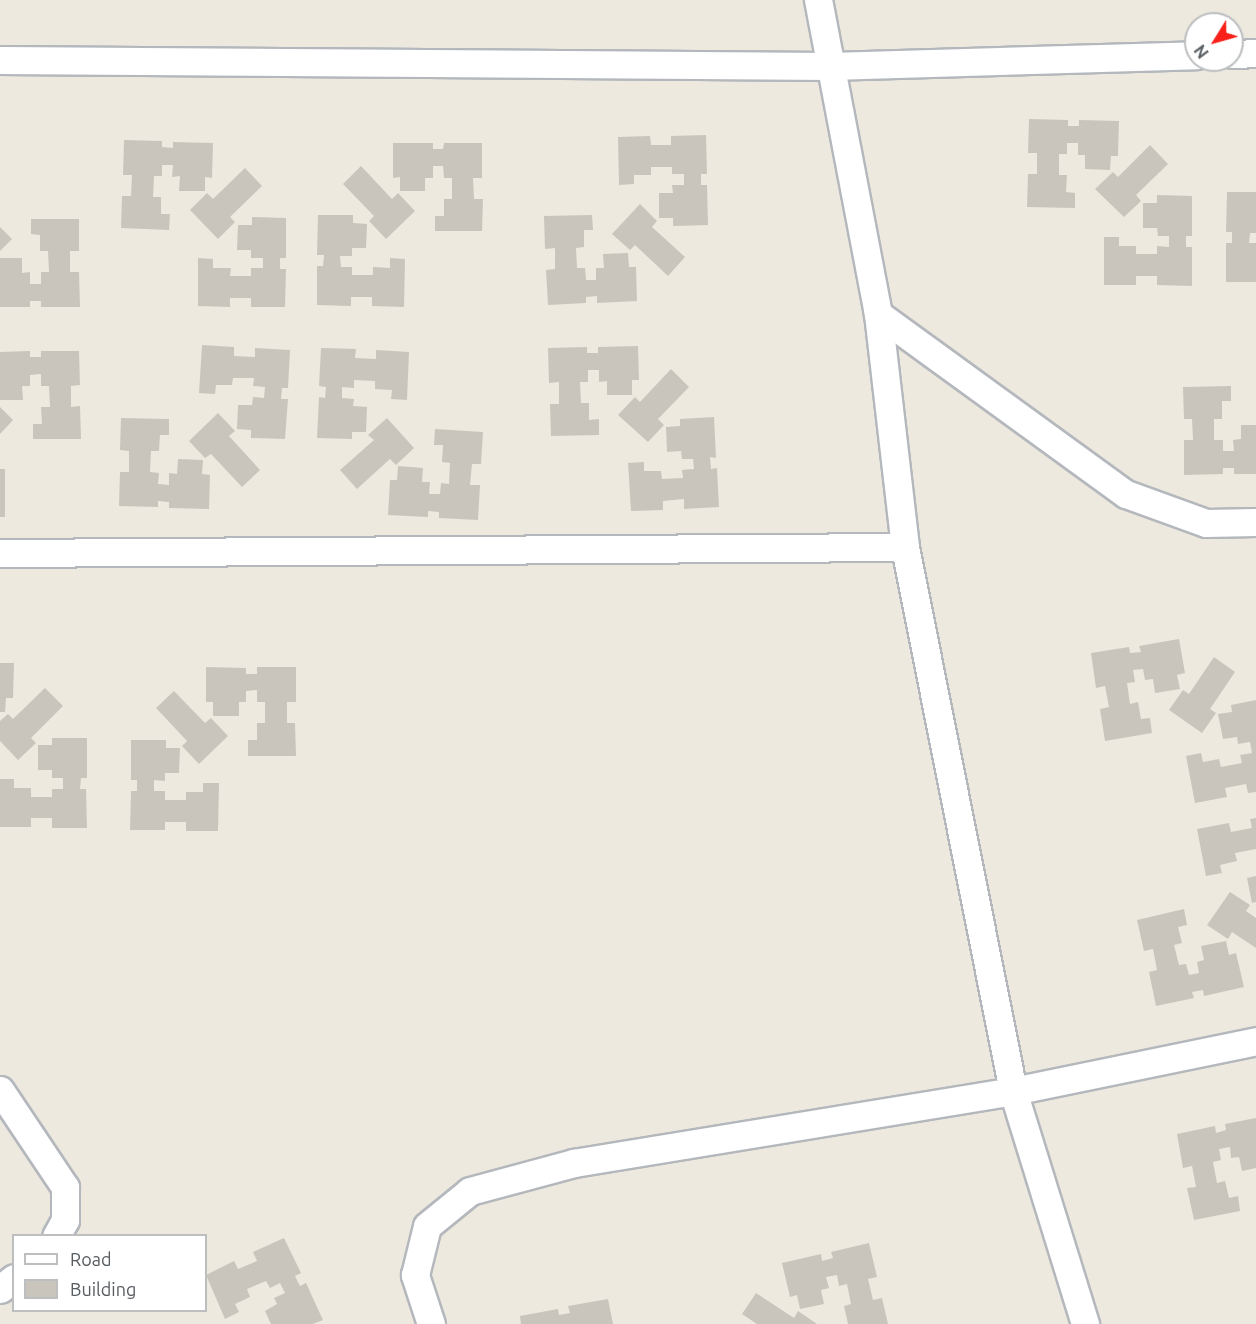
<!DOCTYPE html>
<html>
<head>
<meta charset="utf-8">
<style>
  body { margin:0 }
  #map { position:relative; width:1256px; height:1324px; overflow:hidden; background:#ede9de; font-family:Ubuntu,sans-serif }
  div>[style] { position:absolute }
  .building>* { inset:0; background:#c9c5bd }
  .roads { filter:drop-shadow(2px 0 #b4b8bd) drop-shadow(-2px 0 #b4b8bd) drop-shadow(0 2px #b4b8bd) drop-shadow(0 -2px #b4b8bd) }
  .minor>* { height:27px; margin:-13.5px; padding:0 13.5px; transform-origin:13.5px; border-radius:13.5px; background:#fff }
  span { translate:-50% -50%; white-space:nowrap; text-align:center; line-height:1.15; -webkit-text-stroke:5px #fff; paint-order:stroke }
  .legend { position:absolute; left:12px; top:1234px; width:195px; height:78px; box-sizing:border-box; background:#fff; border:2px solid #bcbec0; margin:0; padding:8px 10px; list-style:none; font-size:18px; color:#575c61 }
  .legend li { display:flex; align-items:center; gap:12px; height:30px }
  .legend b { width:30px; border:2px solid #bcbec0 }
  .north { position:absolute; left:1184px; top:12px; width:60px; height:60px; box-sizing:border-box; background:#fff; border:2px solid #bcbec0; border-radius:50%; rotate:233deg; font-size:16px; font-weight:700; line-height:24px; text-align:center; color:#575c61 }
  .north::after { content:''; display:block; margin:auto; width:21px; height:27px; background:#f82019; clip-path:polygon(50% 0,100% 100%,50% 72%,0 100%) }
</style>
</head>
<body>
<div id="map">
  <div class="building">
    <i style="clip-path:polygon(1029px 119px,1068px 120px,1068px 126px,1079px 126px,1079px 120px,1119px 121px,1118px 156px,1111px 156px,1110px 170px,1085px 169px,1085px 155px,1078px 155px,1078px 143px,1067px 143px,1067px 154px,1059px 154px,1059px 175px,1067px 175px,1066px 192px,1075px 193px,1075px 208px,1027px 207px,1028px 174px,1037px 174px,1037px 153px,1028px 153px)"></i>
    <i style="clip-path:polygon(706px 135px,707px 174px,701px 174px,701px 185px,707px 185px,708px 225px,673px 226px,673px 218px,659px 218px,659px 193px,673px 193px,672px 185px,684px 185px,684px 174px,672px 174px,672px 167px,651px 167px,651px 175px,634px 175px,634px 184px,619px 185px,618px 137px,650px 136px,651px 145px,671px 145px,671px 136px)"></i>
    <i style="clip-path:polygon(124px 140px,162px 141px,162px 147px,173px 148px,173px 142px,213px 143px,212px 178px,205px 177px,205px 191px,179px 191px,180px 176px,172px 177px,173px 165px,162px 165px,162px 176px,154px 176px,153px 197px,161px 197px,161px 214px,170px 214px,169px 230px,121px 228px,122px 196px,131px 196px,132px 175px,123px 175px)"></i>
    <i style="clip-path:polygon(393px 143px,433px 143px,433px 149px,443px 149px,444px 143px,482px 143px,482px 178px,473px 178px,474px 199px,483px 199px,482px 231px,435px 231px,435px 216px,444px 216px,444px 199px,452px 199px,452px 178px,444px 178px,443px 166px,433px 166px,433px 178px,425px 178px,425px 191px,400px 191px,400px 177px,393px 178px)"></i>
    <i style="clip-path:polygon(1150px 145px,1168px 164px,1136px 195px,1141px 201px,1124px 217px,1095px 189px,1113px 172px,1118px 177px)"></i>
    <i style="clip-path:polygon(361px 166px,392px 199px,398px 193px,415px 211px,386px 239px,369px 221px,374px 216px,343px 184px)"></i>
    <i style="clip-path:polygon(245px 168px,262px 186px,230px 217px,235px 222px,218px 239px,190px 210px,207px 193px,213px 199px)"></i>
    <i style="clip-path:polygon(1227px 192px,1256px 192px,1256px 233px,1250px 233px,1249px 243px,1256px 243px,1256px 282px,1226px 282px,1226px 243px,1232px 243px,1232px 232px,1226px 232px)"></i>
    <i style="clip-path:polygon(1157px 195px,1192px 196px,1192px 236px,1186px 236px,1186px 247px,1192px 247px,1192px 286px,1157px 285px,1157px 276px,1136px 276px,1136px 285px,1104px 285px,1104px 237px,1119px 237px,1119px 246px,1136px 246px,1136px 254px,1157px 254px,1157px 246px,1169px 247px,1169px 236px,1158px 236px,1157px 228px,1143px 228px,1143px 203px,1157px 203px)"></i>
    <i style="clip-path:polygon(640px 204px,657px 221px,652px 227px,685px 257px,668px 276px,635px 245px,630px 250px,612px 234px)"></i>
    <i style="clip-path:polygon(318px 215px,353px 215px,353px 223px,367px 224px,366px 248px,352px 248px,352px 256px,340px 256px,341px 267px,352px 267px,352px 275px,373px 275px,373px 267px,390px 268px,390px 258px,405px 259px,404px 307px,372px 306px,372px 297px,351px 297px,351px 306px,317px 305px,317px 266px,323px 266px,324px 255px,317px 255px)"></i>
    <i style="clip-path:polygon(592px 215px,593px 230px,584px 230px,584px 247px,576px 248px,577px 268px,585px 268px,586px 280px,596px 280px,596px 268px,604px 268px,603px 254px,628px 253px,629px 267px,636px 267px,637px 301px,597px 303px,597px 296px,586px 297px,586px 303px,548px 305px,546px 270px,555px 269px,555px 248px,545px 249px,544px 216px)"></i>
    <i style="clip-path:polygon(252px 217px,286px 218px,286px 258px,280px 258px,280px 269px,286px 269px,285px 307px,251px 307px,251px 298px,230px 298px,230px 307px,198px 306px,198px 258px,213px 259px,213px 268px,231px 268px,230px 276px,251px 276px,251px 268px,263px 268px,263px 258px,251px 258px,251px 250px,237px 250px,238px 225px,252px 225px)"></i>
    <i style="clip-path:polygon(31px 219px,79px 219px,79px 251px,70px 251px,70px 272px,79px 272px,80px 307px,41px 307px,41px 301px,30px 301px,30px 307px,0 307px,0 258px,22px 258px,22px 273px,30px 272px,30px 284px,41px 284px,41px 272px,49px 272px,48px 251px,40px 251px,40px 235px,31px 234px)"></i>
    <i style="clip-path:polygon(0 227px,12px 239px,0 251px)"></i>
    <i style="clip-path:polygon(202px 345px,234px 347px,234px 356px,255px 357px,255px 348px,290px 350px,288px 388px,282px 388px,281px 399px,288px 399px,285px 439px,251px 438px,251px 430px,237px 429px,238px 405px,252px 405px,253px 397px,264px 398px,265px 387px,253px 386px,254px 378px,233px 378px,232px 385px,216px 385px,215px 394px,199px 393px)"></i>
    <i style="clip-path:polygon(638px 346px,639px 380px,632px 380px,632px 395px,607px 395px,607px 381px,599px 382px,599px 370px,588px 370px,588px 382px,580px 382px,581px 403px,589px 403px,589px 420px,599px 419px,599px 435px,551px 436px,550px 404px,559px 404px,559px 382px,549px 383px,548px 348px,587px 347px,587px 353px,598px 353px,598px 347px)"></i>
    <i style="clip-path:polygon(321px 348px,356px 349px,355px 358px,376px 359px,376px 350px,409px 352px,407px 400px,391px 399px,392px 390px,375px 389px,375px 381px,354px 380px,354px 388px,342px 387px,342px 398px,354px 399px,353px 406px,367px 407px,366px 432px,352px 432px,352px 439px,317px 438px,319px 397px,325px 398px,326px 387px,319px 386px)"></i>
    <i style="clip-path:polygon(30px 351px,30px 357px,41px 357px,41px 351px,79px 351px,80px 385px,71px 386px,71px 407px,80px 406px,81px 439px,33px 439px,33px 424px,42px 424px,41px 407px,50px 407px,49px 386px,41px 386px,41px 374px,30px 375px,30px 386px,22px 386px,23px 400px,0 400px,0 352px)"></i>
    <i style="clip-path:polygon(671px 369px,689px 387px,658px 419px,664px 425px,648px 442px,618px 415px,635px 397px,640px 402px)"></i>
    <i style="clip-path:polygon(1231px 386px,1231px 401px,1222px 401px,1222px 419px,1214px 419px,1214px 440px,1223px 440px,1223px 451px,1234px 451px,1233px 440px,1241px 439px,1241px 425px,1256px 425px,1256px 474px,1234px 474px,1234px 468px,1223px 468px,1223px 474px,1184px 475px,1184px 440px,1193px 440px,1192px 419px,1184px 419px,1183px 387px)"></i>
    <i style="clip-path:polygon(0 407px,13px 420px,0 434px)"></i>
    <i style="clip-path:polygon(218px 413px,235px 431px,229px 436px,260px 470px,242px 487px,211px 454px,205px 458px,189px 441px)"></i>
    <i style="clip-path:polygon(714px 417px,716px 458px,710px 457px,711px 469px,717px 468px,719px 507px,684px 509px,684px 499px,663px 501px,663px 510px,631px 511px,628px 463px,644px 462px,644px 471px,661px 471px,662px 479px,683px 478px,682px 470px,694px 469px,693px 459px,682px 459px,681px 451px,667px 452px,666px 427px,680px 426px,680px 419px)"></i>
    <i style="clip-path:polygon(121px 418px,169px 419px,169px 435px,160px 435px,159px 451px,151px 451px,150px 472px,159px 473px,158px 484px,169px 485px,169px 473px,177px 474px,178px 459px,203px 460px,202px 474px,210px 475px,209px 509px,169px 508px,169px 502px,158px 501px,158px 507px,119px 506px,120px 472px,129px 472px,129px 451px,120px 450px)"></i>
    <i style="clip-path:polygon(387px 418px,414px 448px,396px 465px,390px 459px,357px 489px,340px 470px,374px 440px,368px 435px)"></i>
    <i style="clip-path:polygon(435px 429px,483px 432px,481px 464px,472px 464px,470px 485px,480px 485px,478px 520px,439px 518px,439px 512px,428px 511px,428px 517px,388px 515px,390px 480px,397px 480px,398px 466px,423px 468px,422px 482px,430px 482px,429px 494px,440px 494px,441px 483px,449px 484px,450px 463px,442px 462px,443px 445px,434px 445px)"></i>
    <i style="clip-path:polygon(0 469px,5px 469px,5px 517px,0 517px)"></i>
    <i style="clip-path:polygon(1179px 639px,1185px 673px,1177px 675px,1180px 689px,1155px 693px,1153px 679px,1145px 680px,1143px 669px,1133px 670px,1135px 682px,1127px 683px,1130px 704px,1138px 702px,1141px 719px,1150px 718px,1152px 733px,1105px 741px,1100px 709px,1109px 707px,1105px 686px,1096px 688px,1091px 653px,1129px 647px,1130px 653px,1141px 652px,1139px 646px)"></i>
    <i style="clip-path:polygon(1214px 657px,1235px 672px,1210px 709px,1216px 713px,1202px 733px,1169px 710px,1183px 690px,1189px 694px)"></i>
    <i style="clip-path:polygon(0 663px,14px 663px,13px 698px,6px 698px,5px 712px,0 712px)"></i>
    <i style="clip-path:polygon(206px 667px,246px 668px,246px 674px,257px 674px,257px 667px,296px 667px,296px 702px,287px 702px,287px 723px,295px 723px,296px 756px,248px 756px,248px 740px,257px 740px,257px 723px,265px 723px,265px 702px,257px 702px,257px 690px,246px 691px,246px 702px,239px 702px,239px 716px,213px 716px,213px 702px,206px 702px)"></i>
    <i style="clip-path:polygon(45px 688px,63px 706px,31px 738px,36px 743px,18px 760px,0 741px,0 721px,8px 714px,13px 719px)"></i>
    <i style="clip-path:polygon(174px 691px,205px 723px,211px 718px,228px 736px,199px 764px,182px 746px,187px 741px,156px 708px)"></i>
    <i style="clip-path:polygon(1256px 700px,1256px 792px,1248px 793px,1246px 784px,1225px 788px,1227px 797px,1195px 803px,1186px 756px,1201px 753px,1203px 762px,1219px 759px,1221px 767px,1242px 763px,1240px 755px,1252px 753px,1250px 742px,1238px 744px,1237px 737px,1223px 739px,1218px 714px,1232px 712px,1231px 705px)"></i>
    <i style="clip-path:polygon(52px 738px,87px 738px,87px 778px,81px 778px,80px 789px,86px 789px,87px 828px,52px 828px,52px 818px,31px 818px,31px 827px,0 827px,0 779px,14px 779px,14px 788px,31px 788px,31px 797px,52px 797px,52px 789px,63px 789px,63px 778px,52px 778px,52px 770px,38px 770px,38px 745px,52px 745px)"></i>
    <i style="clip-path:polygon(131px 740px,166px 740px,166px 748px,180px 748px,179px 773px,165px 773px,165px 781px,154px 780px,154px 791px,165px 791px,165px 800px,186px 800px,186px 792px,203px 792px,203px 783px,219px 783px,218px 831px,186px 831px,186px 822px,165px 822px,165px 830px,130px 830px,131px 791px,137px 791px,137px 780px,131px 780px)"></i>
    <i style="clip-path:polygon(1256px 818px,1256px 849px,1235px 853px,1237px 861px,1220px 865px,1222px 873px,1206px 876px,1197px 829px,1229px 823px,1231px 832px,1252px 828px,1250px 819px)"></i>
    <i style="clip-path:polygon(1256px 876px,1256px 902px,1252px 903px,1247px 878px)"></i>
    <i style="clip-path:polygon(1230px 892px,1250px 905px,1246px 911px,1256px 918px,1256px 948px,1232px 932px,1228px 939px,1207px 925px)"></i>
    <i style="clip-path:polygon(1184px 909px,1187px 925px,1178px 927px,1182px 943px,1174px 945px,1179px 965px,1186px 964px,1189px 975px,1199px 973px,1197px 962px,1204px 960px,1201px 946px,1226px 941px,1229px 955px,1236px 953px,1244px 987px,1204px 996px,1203px 990px,1192px 992px,1194px 998px,1156px 1006px,1149px 972px,1157px 970px,1153px 949px,1144px 951px,1137px 920px)"></i>
    <i style="clip-path:polygon(1256px 1118px,1256px 1168px,1242px 1171px,1239px 1157px,1231px 1158px,1230px 1147px,1219px 1149px,1221px 1160px,1213px 1162px,1217px 1183px,1225px 1181px,1229px 1198px,1238px 1196px,1240px 1211px,1194px 1220px,1187px 1188px,1196px 1187px,1192px 1166px,1183px 1168px,1177px 1134px,1215px 1126px,1216px 1133px,1226px 1130px,1225px 1124px)"></i>
    <i style="clip-path:polygon(284px 1238px,301px 1273px,295px 1276px,300px 1286px,306px 1283px,323px 1320px,313px 1324px,271px 1324px,265px 1311px,277px 1304px,274px 1298px,285px 1293px,280px 1283px,270px 1288px,266px 1281px,247px 1289px,250px 1297px,235px 1304px,239px 1312px,225px 1319px,206px 1275px,234px 1261px,238px 1269px,257px 1261px,253px 1252px)"></i>
    <i style="clip-path:polygon(869px 1243px,877px 1277px,868px 1279px,873px 1300px,882px 1298px,888px 1324px,848px 1324px,844px 1306px,851px 1304px,847px 1284px,839px 1286px,837px 1275px,826px 1277px,829px 1288px,821px 1290px,824px 1304px,800px 1309px,797px 1295px,790px 1297px,782px 1263px,821px 1254px,822px 1261px,833px 1258px,831px 1252px)"></i>
    <i style="clip-path:polygon(756px 1293px,794px 1318px,798px 1311px,817px 1324px,757px 1324px,742px 1314px)"></i>
    <i style="clip-path:polygon(608px 1299px,613px 1324px,521px 1324px,520px 1316px,558px 1309px,559px 1315px,570px 1313px,568px 1306px)"></i>
  </div>
  <div class="roads">
    <div class="minor">
      <i style="left:1232px;top:54px;width:24px;rotate:-2deg"></i>
      <i style="left:0;top:60px;width:830px;rotate:0.41deg"></i>
      <i style="left:830px;top:66px;width:366px;rotate:-1.7deg"></i>
      <i style="left:878px;top:314px;width:306px;rotate:36deg"></i>
      <i style="left:1126px;top:494px;width:85px;rotate:19.9deg"></i>
      <i style="left:1206px;top:523px;width:50px;rotate:-1.1deg"></i>
      <i style="left:905px;top:547px;width:555px;rotate:78.77deg"></i>
      <i style="left:1013px;top:1091px;width:244px;rotate:72.8deg"></i>
      <i style="left:0;top:553px;width:905px;rotate:-0.38deg"></i>
      <i style="left:905px;top:547px;width:235px;rotate:-96.6deg"></i>
      <i style="left:878px;top:314px;width:320px;rotate:-100.8deg"></i>
      <i style="left:0;top:1090px;width:117px;rotate:56.2deg"></i>
      <i style="left:65px;top:1187px;width:33px;rotate:90deg"></i>
      <i style="left:65px;top:1220px;width:18px;rotate:119deg"></i>
      <i style="left:0;top:1289px;width:18px;rotate:-38deg"></i>
      <i style="left:431px;top:1324px;width:52px;rotate:-108.1deg"></i>
      <i style="left:415px;top:1275px;width:50px;rotate:-76.2deg"></i>
      <i style="left:427px;top:1226px;width:55px;rotate:-39.1deg"></i>
      <i style="left:470px;top:1191px;width:108px;rotate:-15.1deg"></i>
      <i style="left:574px;top:1163px;width:445px;rotate:-9.3deg"></i>
      <i style="left:1013px;top:1091px;width:248px;rotate:-11.6deg"></i>
    </div>
  </div>
  <ul class="legend">
  <li><b style="height:8px;background:#fff"></b>Road</li>
  <li><b style="height:16px;background:#c9c5bd"></b>Building</li>
  </ul>
  <div class="north">N</div>
</div>
</body>
</html>
